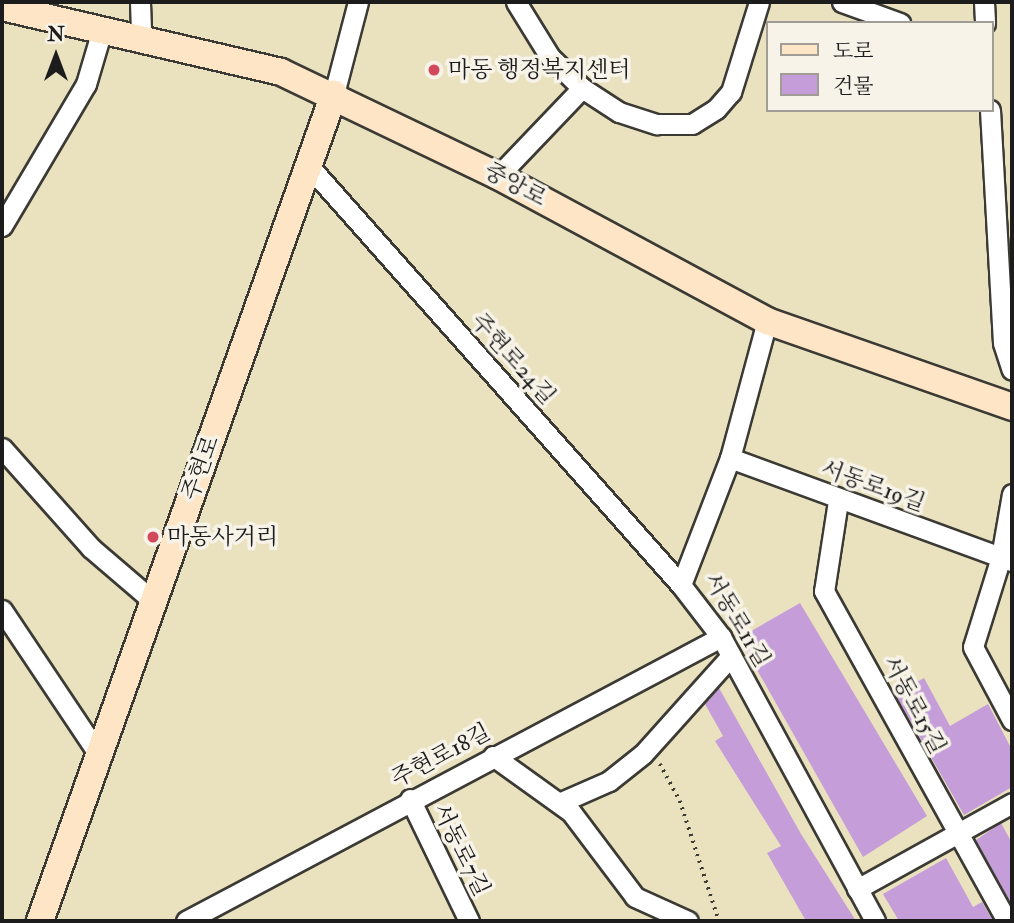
<!DOCTYPE html>
<html>
<head>
<meta charset="utf-8">
<style>
  body { margin:0 }
  #map { position:relative; width:1014px; height:923px; overflow:hidden; background:#eae2bf; font-family:"IM FELL Double Pica","Noto Serif KR",serif }
  div>[style] { position:absolute }
  .building>* { inset:0; background:#c49dd9 }
  .path>* { height:3.5px; margin-top:-1.75px; transform-origin:0; background:repeating-linear-gradient(90deg,#3b3a34 0 2px,transparent 0 7px) }
  .roads { filter:drop-shadow(2px 0 #3b3a34) drop-shadow(-2px 0 #3b3a34) drop-shadow(0 2px #3b3a34) drop-shadow(0 -2px #3b3a34) }
  .street>* { height:19px; margin:-9.5px; padding:0 9.5px; transform-origin:9.5px; border-radius:9.5px; background:#fff }
  .secondary>* { height:26px; margin:-13px; padding:0 13px; transform-origin:13px; border-radius:13px; background:#fee5c5 }
  .dots>* { width:19px; height:19px; translate:-50% -50%; box-sizing:border-box; border:4px solid #f7f3e8; border-radius:50% }
  span { translate:-50% -50%; white-space:nowrap; text-align:center; line-height:1.15; -webkit-text-stroke:7px #f7f3e8; paint-order:stroke }
  .poi-label { font-size:23px; color:#1c1c1c }
  .left { translate:0 -50%; text-align:left }
  .street-label { font-size:23px; color:#1c1c1c }
  .frame { position:absolute; inset:0; border:4px solid #1c1c1c; pointer-events:none }
  .legend { position:absolute; left:766px; top:21px; width:228px; height:91px; box-sizing:border-box; background:#f7f3e8; border:2px solid #9f9d96; margin:0; padding:9px 12px; list-style:none; font-size:21px; color:#1c1c1c }
  .legend li { display:flex; align-items:center; gap:14px; height:35px }
  .legend b { width:35px; border:2px solid #9f9d96 }
  .north { position:absolute; left:21px; top:21px; width:70px; height:70px; -webkit-text-stroke:5px #f7f3e8; paint-order:stroke; rotate:0deg; font-size:19px; font-weight:700; line-height:28px; text-align:center; color:#1c1c1c }
  .north::after { content:''; display:block; margin:auto; width:24px; height:32px; background:#1c1c1c; clip-path:polygon(50% 0,100% 100%,50% 72%,0 100%) }
</style>
</head>
<body>
<div id="map">
  <div class="building">
    <i style="clip-path:polygon(800px 603px,927px 816px,863px 857px,739px 638px)"></i>
    <i style="clip-path:polygon(924px 678px,950px 726px,988px 704px,1012px 750px,1012px 787px,964px 815px,895px 694px)"></i>
    <i style="clip-path:polygon(719px 688px,801px 834px,856px 921px,806px 921px,767px 853px,781px 846px,715px 741px,723px 736px,705px 704px)"></i>
    <i style="clip-path:polygon(1001px 823px,1012px 843px,1012px 905px,976px 840px)"></i>
    <i style="clip-path:polygon(946px 858px,973px 907px,982px 902px,993px 921px,899px 921px,883px 894px)"></i>
  </div>
  <div class="path">
    <i style="left:660px;top:764px;width:42px;rotate:61.6deg"></i>
    <i style="left:680px;top:801px;width:126px;rotate:72deg"></i>
  </div>
  <div class="roads">
    <div class="street">
      <i style="left:140px;top:2px;width:36px;rotate:88deg"></i>
      <i style="left:516px;top:2px;width:65px;rotate:58.3deg"></i>
      <i style="left:550px;top:57px;width:45px;rotate:44.1deg"></i>
      <i style="left:842px;top:2px;width:62px;rotate:19.9deg"></i>
      <i style="left:984px;top:2px;width:21px;rotate:87deg"></i>
      <i style="left:334px;top:94px;width:95px;rotate:-75.4deg"></i>
      <i style="left:990px;top:110px;width:233px;rotate:86.8deg"></i>
      <i style="left:1003px;top:343px;width:28px;rotate:72deg"></i>
      <i style="left:308px;top:165px;width:562px;rotate:48.39deg"></i>
      <i style="left:498px;top:176px;width:122px;rotate:-46.3deg"></i>
      <i style="left:582px;top:88px;width:44px;rotate:33deg"></i>
      <i style="left:619px;top:112px;width:40px;rotate:18deg"></i>
      <i style="left:657px;top:124px;width:35px"></i>
      <i style="left:692px;top:124px;width:28px;rotate:-32deg"></i>
      <i style="left:716px;top:109px;width:23px;rotate:-49deg"></i>
      <i style="left:731px;top:92px;width:94px;rotate:-72.7deg"></i>
      <i style="left:2px;top:226px;width:165px;rotate:-59.4deg"></i>
      <i style="left:86px;top:84px;width:56px;rotate:-73.5deg"></i>
      <i style="left:767px;top:321px;width:142px;rotate:105.1deg"></i>
      <i style="left:730px;top:458px;width:136px;rotate:111.1deg"></i>
      <i style="left:681px;top:585px;width:66px;rotate:52.4deg"></i>
      <i style="left:721px;top:637px;width:323px;rotate:61.5deg"></i>
      <i style="left:2px;top:448px;width:134px;rotate:48.3deg"></i>
      <i style="left:91px;top:548px;width:82px;rotate:40.5deg"></i>
      <i style="left:730px;top:458px;width:300px;rotate:20.1deg"></i>
      <i style="left:1012px;top:494px;width:64px;rotate:99.9deg"></i>
      <i style="left:1001px;top:557px;width:94px;rotate:107.3deg"></i>
      <i style="left:973px;top:647px;width:83px;rotate:61.9deg"></i>
      <i style="left:838px;top:501px;width:91px;rotate:98.8deg"></i>
      <i style="left:824px;top:591px;width:377px;rotate:61deg"></i>
      <i style="left:2px;top:610px;width:174px;rotate:56.2deg"></i>
      <i style="left:493px;top:756px;width:96px;rotate:35.7deg"></i>
      <i style="left:571px;top:812px;width:106px;rotate:53deg"></i>
      <i style="left:635px;top:897px;width:58px;rotate:24.4deg"></i>
      <i style="left:410px;top:799px;width:136px;rotate:64.2deg"></i>
      <i style="left:559px;top:803px;width:55px;rotate:-23.7deg"></i>
      <i style="left:609px;top:781px;width:43px;rotate:-38.5deg"></i>
      <i style="left:643px;top:754px;width:132px;rotate:-48.1deg"></i>
      <i style="left:857px;top:889px;width:177px;rotate:-29deg"></i>
      <i style="left:186px;top:921px;width:606px;rotate:-27.96deg"></i>
    </div>
    <div class="secondary">
      <i style="left:2px;top:7px;width:286px;rotate:13.1deg"></i>
      <i style="left:281px;top:72px;width:241px;rotate:25.6deg"></i>
      <i style="left:498px;top:176px;width:306px;rotate:28.3deg"></i>
      <i style="left:767px;top:321px;width:260px;rotate:19.3deg"></i>
      <i style="left:40px;top:921px;width:878px;rotate:-70.43deg"></i>
    </div>
  </div>
  <div class="dots">
    <i style="left:434px;top:70px;background:#d1495b"></i>
    <i style="left:153px;top:537px;background:#d1495b"></i>
  </div>
  <div class="poi-label">
    <span class="left" style="left:448px;top:70px">마동 행정복지센터</span>
    <span class="left" style="left:167px;top:537px">마동사거리</span>
  </div>
  <div class="street-label">
    <span style="left:515px;top:185px;rotate:28deg">중앙로</span>
    <span style="left:513px;top:359px;rotate:48deg">주현로24길</span>
    <span style="left:201px;top:468px;rotate:-70deg">주현로</span>
    <span style="left:873px;top:486px;rotate:20deg">서동로19길</span>
    <span style="left:737px;top:620px;rotate:59deg">서동로11길</span>
    <span style="left:914px;top:705px;rotate:62deg">서동로15길</span>
    <span style="left:441px;top:756px;rotate:-28deg">주현로18길</span>
    <span style="left:461px;top:850px;rotate:64deg">서동로7길</span>
  </div>
  <div class="frame"></div>
  <ul class="legend">
  <li><b style="height:9px;background:#fee5c5"></b>도로</li>
  <li><b style="height:19px;background:#c49dd9"></b>건물</li>
  </ul>
  <div class="north">N</div>
</div>
</body>
</html>
